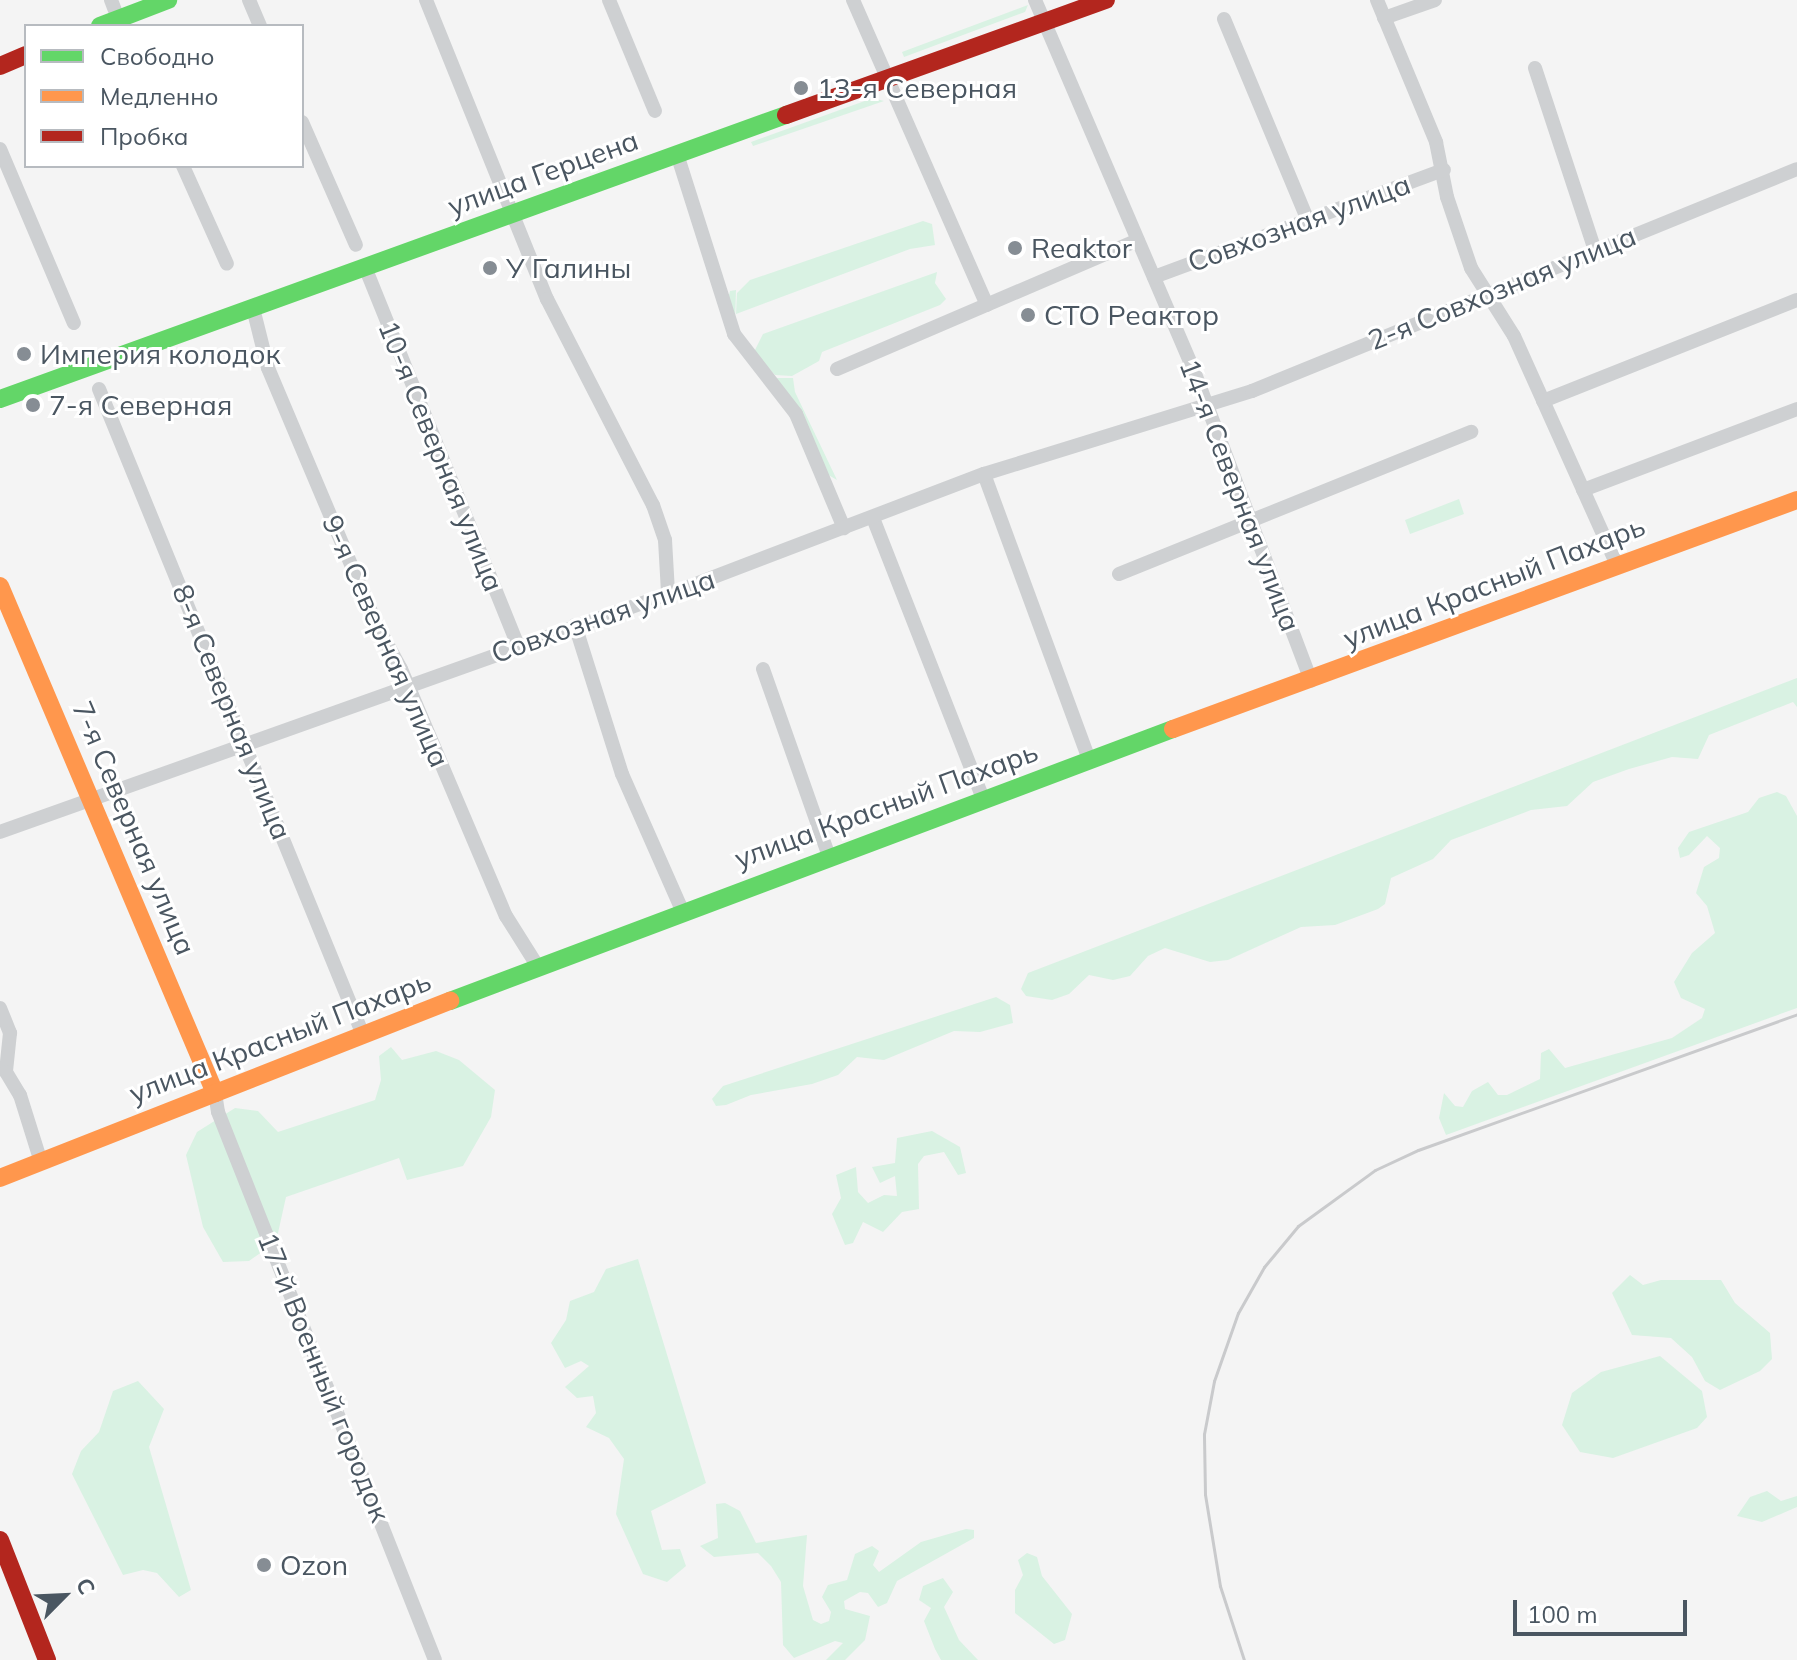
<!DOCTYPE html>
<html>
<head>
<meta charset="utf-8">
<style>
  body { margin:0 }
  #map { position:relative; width:1797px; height:1660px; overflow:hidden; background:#f4f4f4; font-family:Mulish,sans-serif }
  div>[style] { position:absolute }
  .green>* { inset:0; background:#d9f2e3 }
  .street>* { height:14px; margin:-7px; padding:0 7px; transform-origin:7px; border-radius:7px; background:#ced0d2 }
  .fast>* { height:18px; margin:-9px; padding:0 9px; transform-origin:9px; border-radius:9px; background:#63d668 }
  .slow>* { height:18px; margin:-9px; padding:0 9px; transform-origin:9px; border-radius:9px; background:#ff974d }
  .jam>* { height:18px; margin:-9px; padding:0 9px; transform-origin:9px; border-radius:9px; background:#b3261e }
  .rail>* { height:3px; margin:-1.5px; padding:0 1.5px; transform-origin:1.5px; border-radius:1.5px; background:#c9cacc }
  .dots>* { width:22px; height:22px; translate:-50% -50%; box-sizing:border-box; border:4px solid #fff; border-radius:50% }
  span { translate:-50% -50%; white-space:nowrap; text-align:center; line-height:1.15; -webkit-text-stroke:6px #fff; paint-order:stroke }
  .poi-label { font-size:28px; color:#4a5661 }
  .left { translate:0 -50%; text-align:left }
  .street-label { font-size:28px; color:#4a5661 }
  .legend { position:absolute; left:24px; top:24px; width:280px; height:144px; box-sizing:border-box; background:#fff; border:2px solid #b7bbc0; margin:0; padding:10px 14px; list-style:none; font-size:24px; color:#4a5661 }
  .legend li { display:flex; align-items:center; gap:16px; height:40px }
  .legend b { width:40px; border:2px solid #b7bbc0 }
  .north { position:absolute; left:24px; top:1556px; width:80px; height:80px; -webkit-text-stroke:6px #fff; paint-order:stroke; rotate:66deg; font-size:22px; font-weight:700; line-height:32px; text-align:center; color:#4a5661 }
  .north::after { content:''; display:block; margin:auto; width:28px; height:36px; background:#4a5661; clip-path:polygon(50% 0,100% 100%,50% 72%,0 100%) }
  .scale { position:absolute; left:1513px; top:1600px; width:174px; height:36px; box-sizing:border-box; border:4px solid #4a5661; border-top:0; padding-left:10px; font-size:24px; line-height:28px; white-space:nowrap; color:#4a5661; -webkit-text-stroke:6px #fff; paint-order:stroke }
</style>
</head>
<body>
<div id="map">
  <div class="green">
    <i style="clip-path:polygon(1028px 5px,1025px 12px,904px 57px,902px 52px)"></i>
    <i style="clip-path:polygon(873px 98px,884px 101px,753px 146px,751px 142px)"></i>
    <i style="clip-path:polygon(923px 221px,932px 224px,935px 245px,910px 249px,736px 314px,737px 293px,750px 280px)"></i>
    <i style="clip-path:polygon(937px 272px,935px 283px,946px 299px,940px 305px,822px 352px,819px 361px,792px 376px,775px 375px,754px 352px,763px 334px)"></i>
    <i style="clip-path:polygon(736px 290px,735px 322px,749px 352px,772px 378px,793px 378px,795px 392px,837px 480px,825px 473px,797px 411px,746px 353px,727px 305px,730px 291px)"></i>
    <i style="clip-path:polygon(1459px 499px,1464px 514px,1410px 534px,1405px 520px)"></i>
    <i style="clip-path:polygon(1797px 678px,1797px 707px,1793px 702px,1709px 735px,1698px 759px,1672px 757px,1629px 769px,1593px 782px,1567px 806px,1531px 810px,1451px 840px,1433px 859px,1391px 878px,1385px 904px,1378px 909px,1335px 925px,1301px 927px,1228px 960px,1210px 962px,1165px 948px,1148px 956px,1130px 976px,1113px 980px,1089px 975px,1069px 994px,1052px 1000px,1026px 996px,1021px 989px,1028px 973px)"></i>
    <i style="clip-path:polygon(1777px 792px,1786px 796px,1797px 816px,1797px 1008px,1446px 1135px,1439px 1118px,1444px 1093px,1455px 1106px,1463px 1107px,1472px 1091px,1488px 1082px,1498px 1095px,1507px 1095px,1540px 1079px,1541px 1053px,1549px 1049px,1565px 1068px,1672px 1038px,1702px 1018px,1705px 1009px,1681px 998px,1674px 982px,1692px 953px,1715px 933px,1707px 906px,1696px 893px,1704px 867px,1719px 858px,1720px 848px,1707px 836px,1689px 855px,1680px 858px,1678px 848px,1689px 832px,1748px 812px,1759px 798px)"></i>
    <i style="clip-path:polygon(996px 997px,1010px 1005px,1013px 1023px,980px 1032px,954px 1031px,884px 1060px,857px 1057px,838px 1075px,812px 1084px,751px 1095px,726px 1105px,716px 1106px,712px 1099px,723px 1086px)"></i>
    <i style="clip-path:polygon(391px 1047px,402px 1060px,436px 1051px,459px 1060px,495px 1090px,491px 1117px,463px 1166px,407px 1180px,399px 1158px,286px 1197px,276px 1242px,249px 1261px,223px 1262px,203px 1227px,186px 1155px,197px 1132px,235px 1108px,258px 1111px,278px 1132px,375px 1100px,381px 1080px,379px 1056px)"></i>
    <i style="clip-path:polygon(932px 1131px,960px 1147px,966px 1173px,958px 1175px,944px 1152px,924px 1156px,918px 1164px,919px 1209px,902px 1212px,883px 1232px,863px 1222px,853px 1243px,845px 1245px,832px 1214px,841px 1198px,836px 1175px,856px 1167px,858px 1192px,868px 1203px,884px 1195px,897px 1196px,895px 1176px,880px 1183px,872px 1167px,895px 1163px,897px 1138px)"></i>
    <i style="clip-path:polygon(638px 1259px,706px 1483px,651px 1511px,662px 1550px,680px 1549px,686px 1566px,667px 1582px,643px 1574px,616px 1514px,624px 1459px,609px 1438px,586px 1427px,596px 1413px,593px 1396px,577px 1398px,565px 1387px,589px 1366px,581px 1361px,565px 1368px,551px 1343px,566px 1320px,570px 1301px,594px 1292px,606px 1269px)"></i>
    <i style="clip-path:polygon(1630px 1275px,1643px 1285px,1661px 1280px,1721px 1280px,1735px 1303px,1770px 1333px,1772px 1359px,1760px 1371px,1720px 1390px,1705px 1381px,1692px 1357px,1671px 1338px,1632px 1335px,1612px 1293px)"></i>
    <i style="clip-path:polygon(1660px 1356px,1702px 1391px,1707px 1417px,1697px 1428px,1613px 1458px,1580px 1452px,1562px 1425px,1572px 1393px,1601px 1372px)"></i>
    <i style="clip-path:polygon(138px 1381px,164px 1409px,149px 1447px,191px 1590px,179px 1597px,157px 1573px,143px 1570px,123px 1575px,72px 1474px,81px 1451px,99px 1432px,113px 1391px)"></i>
    <i style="clip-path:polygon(1767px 1491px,1781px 1501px,1797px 1496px,1797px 1507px,1762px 1522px,1737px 1516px,1750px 1497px)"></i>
    <i style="clip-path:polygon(725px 1503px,740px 1511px,756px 1543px,807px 1535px,803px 1586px,813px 1620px,821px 1624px,829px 1621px,831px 1612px,822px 1597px,828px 1585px,847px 1580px,855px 1554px,872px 1546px,879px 1551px,873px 1565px,879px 1572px,921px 1542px,966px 1529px,974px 1530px,974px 1538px,897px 1581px,887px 1603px,878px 1607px,868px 1593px,860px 1592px,844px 1601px,845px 1609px,870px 1616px,865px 1640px,845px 1660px,826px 1660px,843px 1643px,835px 1641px,794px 1658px,783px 1645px,781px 1582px,771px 1566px,758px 1553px,714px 1557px,700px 1546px,718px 1538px,716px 1504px)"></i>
    <i style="clip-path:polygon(1027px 1553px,1037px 1557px,1042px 1576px,1072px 1614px,1065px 1640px,1054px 1644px,1015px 1613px,1015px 1590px,1023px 1575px,1018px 1560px)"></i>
    <i style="clip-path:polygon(943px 1578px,953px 1592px,944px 1607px,959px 1640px,978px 1660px,941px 1660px,935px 1649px,924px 1621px,931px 1608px,919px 1600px,923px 1586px)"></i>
  </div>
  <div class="street">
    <i style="left:111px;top:0;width:28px;rotate:69deg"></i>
    <i style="left:249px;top:0;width:28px;rotate:67deg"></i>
    <i style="left:426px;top:0;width:323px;rotate:68deg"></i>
    <i style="left:547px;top:299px;width:232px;rotate:62.8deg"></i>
    <i style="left:653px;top:505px;width:37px;rotate:71deg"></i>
    <i style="left:665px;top:540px;width:52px;rotate:86.7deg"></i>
    <i style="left:609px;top:0;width:120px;rotate:67.5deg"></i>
    <i style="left:853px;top:0;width:333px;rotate:66.3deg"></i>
    <i style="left:1035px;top:0;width:404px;rotate:66.8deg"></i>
    <i style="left:1194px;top:371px;width:331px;rotate:69.3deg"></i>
    <i style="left:1377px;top:0;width:154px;rotate:67.4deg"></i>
    <i style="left:1436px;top:142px;width:56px;rotate:78.7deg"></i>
    <i style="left:1447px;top:197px;width:75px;rotate:71.3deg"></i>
    <i style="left:1471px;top:268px;width:80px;rotate:57.7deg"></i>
    <i style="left:1514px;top:336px;width:251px;rotate:65.8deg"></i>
    <i style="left:1384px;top:18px;width:54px;rotate:-19.4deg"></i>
    <i style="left:1224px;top:19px;width:216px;rotate:67.4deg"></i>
    <i style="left:1535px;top:68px;width:192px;rotate:71.8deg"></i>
    <i style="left:302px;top:122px;width:134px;rotate:66.3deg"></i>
    <i style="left:0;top:149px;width:189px;rotate:67deg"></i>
    <i style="left:677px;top:154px;width:189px;rotate:72.4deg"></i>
    <i style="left:734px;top:334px;width:101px;rotate:52.2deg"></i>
    <i style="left:796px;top:414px;width:124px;rotate:67.2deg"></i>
    <i style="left:183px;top:166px;width:107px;rotate:65.8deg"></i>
    <i style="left:365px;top:267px;width:408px;rotate:68deg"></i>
    <i style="left:1154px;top:277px;width:309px;rotate:-20.3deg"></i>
    <i style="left:253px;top:308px;width:62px;rotate:76deg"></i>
    <i style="left:268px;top:368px;width:278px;rotate:67.1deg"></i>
    <i style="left:376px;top:624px;width:51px;rotate:60.9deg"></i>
    <i style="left:401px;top:669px;width:268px;rotate:67deg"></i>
    <i style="left:506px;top:916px;width:60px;rotate:57.9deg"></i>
    <i style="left:837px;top:369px;width:327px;rotate:-23.2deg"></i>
    <i style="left:99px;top:389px;width:698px;rotate:67.77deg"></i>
    <i style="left:1543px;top:401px;width:273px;rotate:-21.7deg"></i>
    <i style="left:984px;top:474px;width:305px;rotate:69.8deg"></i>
    <i style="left:1583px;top:490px;width:229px;rotate:-20.7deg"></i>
    <i style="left:873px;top:518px;width:302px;rotate:68.6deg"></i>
    <i style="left:1119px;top:574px;width:380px;rotate:-22deg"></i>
    <i style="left:575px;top:625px;width:156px;rotate:72.5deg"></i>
    <i style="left:622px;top:774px;width:149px;rotate:66.2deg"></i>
    <i style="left:763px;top:669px;width:198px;rotate:70.6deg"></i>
    <i style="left:0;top:832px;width:727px;rotate:-19.61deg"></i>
    <i style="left:685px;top:588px;width:320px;rotate:-20.9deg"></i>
    <i style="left:984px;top:474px;width:281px;rotate:-17.2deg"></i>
    <i style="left:1252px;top:391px;width:588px;rotate:-22.16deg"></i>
    <i style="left:0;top:1008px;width:27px;rotate:68deg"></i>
    <i style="left:10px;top:1033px;width:39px;rotate:96deg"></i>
    <i style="left:6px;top:1072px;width:27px;rotate:59deg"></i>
    <i style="left:20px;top:1095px;width:70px;rotate:72.6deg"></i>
    <i style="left:215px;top:1093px;width:19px;rotate:81deg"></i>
    <i style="left:218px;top:1112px;width:589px;rotate:68.4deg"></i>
  </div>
  <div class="fast">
    <i style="left:100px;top:26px;width:73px;rotate:-20.9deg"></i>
    <i style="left:0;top:399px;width:836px;rotate:-19.87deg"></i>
    <i style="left:450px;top:1001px;width:772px;rotate:-20.62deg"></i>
  </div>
  <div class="slow">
    <i style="left:0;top:586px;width:551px;rotate:67.02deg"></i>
    <i style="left:1173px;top:729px;width:665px;rotate:-20.15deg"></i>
    <i style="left:0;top:1178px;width:484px;rotate:-21.5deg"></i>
  </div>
  <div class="jam">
    <i style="left:0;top:66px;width:28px;rotate:-23deg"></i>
    <i style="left:786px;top:115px;width:340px;rotate:-19.8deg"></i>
    <i style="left:0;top:1540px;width:129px;rotate:68.6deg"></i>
  </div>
  <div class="rail">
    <i style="left:1244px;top:1660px;width:78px;rotate:-108deg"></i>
    <i style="left:1220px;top:1586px;width:93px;rotate:-99.3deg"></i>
    <i style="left:1205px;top:1494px;width:60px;rotate:-91deg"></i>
    <i style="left:1204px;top:1434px;width:54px;rotate:-79.3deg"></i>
    <i style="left:1214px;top:1381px;width:72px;rotate:-70.6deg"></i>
    <i style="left:1238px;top:1313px;width:53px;rotate:-60.5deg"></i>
    <i style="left:1264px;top:1267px;width:53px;rotate:-50.3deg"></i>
    <i style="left:1298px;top:1226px;width:95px;rotate:-36deg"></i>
    <i style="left:1375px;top:1170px;width:47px;rotate:-24.9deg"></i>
    <i style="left:1418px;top:1150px;width:403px;rotate:-19.7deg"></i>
  </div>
  <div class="dots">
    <i style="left:801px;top:88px;background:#868d94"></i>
    <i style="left:1015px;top:248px;background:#868d94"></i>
    <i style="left:490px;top:268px;background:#868d94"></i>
    <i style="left:1028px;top:315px;background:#868d94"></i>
    <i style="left:24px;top:354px;background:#868d94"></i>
    <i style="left:33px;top:405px;background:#868d94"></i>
    <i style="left:264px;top:1565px;background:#868d94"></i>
  </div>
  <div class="poi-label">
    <span class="left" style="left:817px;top:88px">13-я Северная</span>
    <span class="left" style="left:1031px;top:248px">Reaktor</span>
    <span class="left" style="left:506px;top:268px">У Галины</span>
    <span class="left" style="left:1044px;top:315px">СТО Реактор</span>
    <span class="left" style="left:40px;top:354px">Империя колодок</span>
    <span class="left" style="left:49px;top:405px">7-я Северная</span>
    <span class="left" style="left:280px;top:1565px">Ozon</span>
  </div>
  <div class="street-label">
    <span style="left:543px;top:173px;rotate:-20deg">улица Герцена</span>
    <span style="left:1299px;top:223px;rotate:-20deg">Совхозная улица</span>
    <span style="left:1502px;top:288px;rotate:-22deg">2-я Совхозная улица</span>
    <span style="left:441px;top:456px;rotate:68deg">10-я Северная улица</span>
    <span style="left:1240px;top:495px;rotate:69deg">14-я Северная улица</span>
    <span style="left:1494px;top:582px;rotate:-21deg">улица Красный Пахарь</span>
    <span style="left:603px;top:616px;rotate:-19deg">Совхозная улица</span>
    <span style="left:386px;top:641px;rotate:66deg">9-я Северная улица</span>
    <span style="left:232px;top:712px;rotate:68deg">8-я Северная улица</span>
    <span style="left:886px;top:805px;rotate:-20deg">улица Красный Пахарь</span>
    <span style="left:134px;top:828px;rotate:67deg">7-я Северная улица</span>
    <span style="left:280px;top:1037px;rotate:-21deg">улица Красный Пахарь</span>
    <span style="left:324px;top:1377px;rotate:68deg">17-й Военный городок</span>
  </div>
  <ul class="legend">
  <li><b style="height:10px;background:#63d668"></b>Свободно</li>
  <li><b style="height:10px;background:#ff974d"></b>Медленно</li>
  <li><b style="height:10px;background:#b3261e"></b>Пробка</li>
  </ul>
  <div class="north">С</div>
  <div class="scale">100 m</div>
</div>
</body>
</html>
